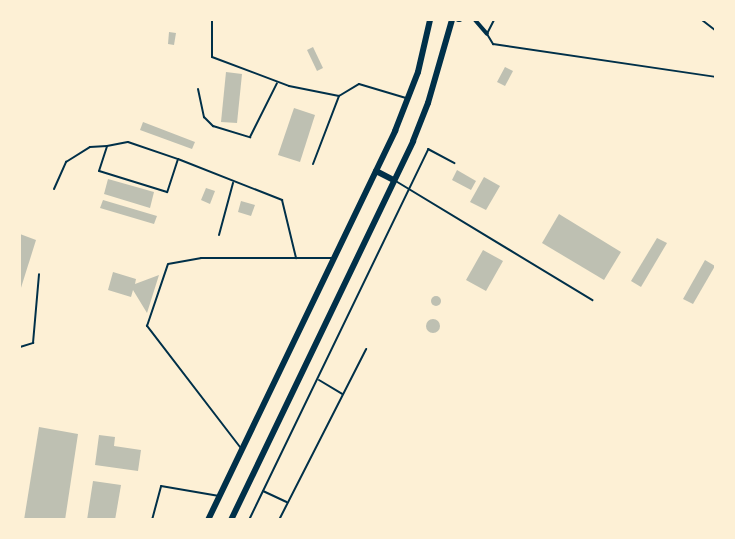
<!DOCTYPE html>
<html>
<head>
<meta charset="utf-8">
<style>
  body { margin:0 }
  #map { position:relative; width:735px; height:539px; overflow:hidden; background:#fdf0d5; font-family:"DejaVu Sans",sans-serif }
  div>[style] { position:absolute }
  .building>* { inset:0; background:#bec0b2 }
  .round { border-radius:50% }
  .service>* { height:2px; margin:-1px; padding:0 1px; transform-origin:1px; border-radius:1px; background:#003049 }
  .minor>* { height:4px; margin:-2px; padding:0 2px; transform-origin:2px; border-radius:2px; background:#003049 }
  .primary>* { height:6px; margin:-3px; padding:0 3px; transform-origin:3px; border-radius:3px; background:#003049 }
  span { translate:-50% -50%; white-space:nowrap; text-align:center; line-height:1.15; -webkit-text-stroke:6px #fdf0d5; paint-order:stroke }
  .frame { position:absolute; inset:0; border:21px solid #fdf0d5; pointer-events:none }
</style>
</head>
<body>
<div id="map">
  <div class="building">
    <i style="clip-path:polygon(169px 32px,176px 33px,174px 45px,168px 44px)"></i>
    <i style="clip-path:polygon(313px 47px,323px 68px,317px 71px,307px 50px)"></i>
    <i style="clip-path:polygon(505px 67px,513px 71px,505px 86px,497px 82px)"></i>
    <i style="clip-path:polygon(226px 72px,242px 74px,237px 123px,221px 122px)"></i>
    <i style="clip-path:polygon(294px 108px,315px 115px,300px 162px,278px 155px)"></i>
    <i style="clip-path:polygon(143px 122px,195px 142px,192px 149px,140px 130px)"></i>
    <i style="clip-path:polygon(457px 170px,476px 181px,471px 190px,452px 180px)"></i>
    <i style="clip-path:polygon(484px 177px,500px 186px,486px 210px,470px 202px)"></i>
    <i style="clip-path:polygon(108px 179px,154px 192px,150px 208px,104px 194px)"></i>
    <i style="clip-path:polygon(206px 188px,215px 191px,210px 204px,201px 200px)"></i>
    <i style="clip-path:polygon(103px 200px,157px 216px,154px 224px,100px 208px)"></i>
    <i style="clip-path:polygon(241px 201px,255px 205px,251px 216px,238px 212px)"></i>
    <i style="clip-path:polygon(559px 214px,621px 252px,604px 280px,542px 243px)"></i>
    <i style="clip-path:polygon(20px 234px,36px 240px,20px 291px)"></i>
    <i style="clip-path:polygon(657px 238px,667px 243px,641px 287px,631px 281px)"></i>
    <i style="clip-path:polygon(483px 250px,503px 261px,486px 291px,466px 280px)"></i>
    <i style="clip-path:polygon(705px 260px,715px 266px,693px 304px,683px 299px)"></i>
    <i style="clip-path:polygon(113px 272px,136px 279px,135px 284px,159px 275px,147px 313px,133px 290px,131px 297px,108px 290px)"></i>
    <i class="round" style="left:431px;top:296px;width:10px;height:10px"></i>
    <i class="round" style="left:426px;top:319px;width:14px;height:14px"></i>
    <i style="clip-path:polygon(39px 427px,78px 434px,65px 520px,24px 520px)"></i>
    <i style="clip-path:polygon(99px 435px,115px 437px,114px 446px,141px 450px,138px 471px,95px 465px)"></i>
    <i style="clip-path:polygon(93px 481px,121px 485px,115px 520px,87px 520px)"></i>
  </div>
  <div class="service">
    <i style="left:212px;top:20px;width:37px;rotate:90deg"></i>
    <i style="left:212px;top:57px;width:82px;rotate:20.6deg"></i>
    <i style="left:289px;top:86px;width:51px;rotate:11.3deg"></i>
    <i style="left:339px;top:96px;width:23px;rotate:-31deg"></i>
    <i style="left:359px;top:84px;width:49px;rotate:16.6deg"></i>
    <i style="left:494px;top:20px;width:16px;rotate:117deg"></i>
    <i style="left:487px;top:34px;width:12px;rotate:59deg"></i>
    <i style="left:493px;top:44px;width:225px;rotate:8.4deg"></i>
    <i style="left:702px;top:20px;width:18px;rotate:38deg"></i>
    <i style="left:198px;top:89px;width:29px;rotate:78deg"></i>
    <i style="left:204px;top:117px;width:13px;rotate:45deg"></i>
    <i style="left:213px;top:126px;width:39px;rotate:17deg"></i>
    <i style="left:250px;top:137px;width:60px;rotate:-63.4deg"></i>
    <i style="left:178px;top:159px;width:35px;rotate:108deg"></i>
    <i style="left:167px;top:192px;width:71px;rotate:-162.8deg"></i>
    <i style="left:99px;top:171px;width:26px;rotate:-72deg"></i>
    <i style="left:107px;top:146px;width:21px;rotate:-11deg"></i>
    <i style="left:128px;top:142px;width:53px;rotate:18.8deg"></i>
    <i style="left:178px;top:159px;width:112px;rotate:21.5deg"></i>
    <i style="left:282px;top:200px;width:60px;rotate:76.4deg"></i>
    <i style="left:313px;top:164px;width:73px;rotate:-69.1deg"></i>
    <i style="left:394px;top:180px;width:232px;rotate:31.2deg"></i>
    <i style="left:54px;top:189px;width:30px;rotate:-66deg"></i>
    <i style="left:66px;top:162px;width:28px;rotate:-32deg"></i>
    <i style="left:90px;top:147px;width:17px;rotate:-3deg"></i>
    <i style="left:219px;top:235px;width:54px;rotate:-74.9deg"></i>
    <i style="left:20px;top:347px;width:14px;rotate:-17deg"></i>
    <i style="left:33px;top:343px;width:69px;rotate:-85deg"></i>
    <i style="left:319px;top:380px;width:27px;rotate:31deg"></i>
    <i style="left:240px;top:447px;width:153px;rotate:-127.5deg"></i>
    <i style="left:147px;top:326px;width:65px;rotate:-71.3deg"></i>
    <i style="left:168px;top:264px;width:34px;rotate:-10deg"></i>
    <i style="left:201px;top:258px;width:132px"></i>
    <i style="left:263px;top:491px;width:26px;rotate:25deg"></i>
    <i style="left:152px;top:520px;width:35px;rotate:-75deg"></i>
    <i style="left:161px;top:486px;width:59px;rotate:9.8deg"></i>
    <i style="left:249px;top:520px;width:412px;rotate:-64.2deg"></i>
    <i style="left:428px;top:149px;width:30px;rotate:28deg"></i>
    <i style="left:279px;top:520px;width:192px;rotate:-63deg"></i>
  </div>
  <div class="minor">
    <i style="left:458px;top:20px;width:2px"></i>
    <i style="left:475px;top:20px;width:18px;rotate:49deg"></i>
  </div>
  <div class="primary">
    <i style="left:376px;top:171px;width:20px;rotate:27deg"></i>
    <i style="left:208px;top:520px;width:432px;rotate:-64.3deg"></i>
    <i style="left:395px;top:131px;width:63px;rotate:-68.7deg"></i>
    <i style="left:418px;top:72px;width:53px;rotate:-77deg"></i>
    <i style="left:231px;top:520px;width:420px;rotate:-64.3deg"></i>
    <i style="left:413px;top:141px;width:41px;rotate:-68.5deg"></i>
    <i style="left:428px;top:103px;width:86px;rotate:-73.9deg"></i>
  </div>
  <div class="frame"></div>
</div>
</body>
</html>
